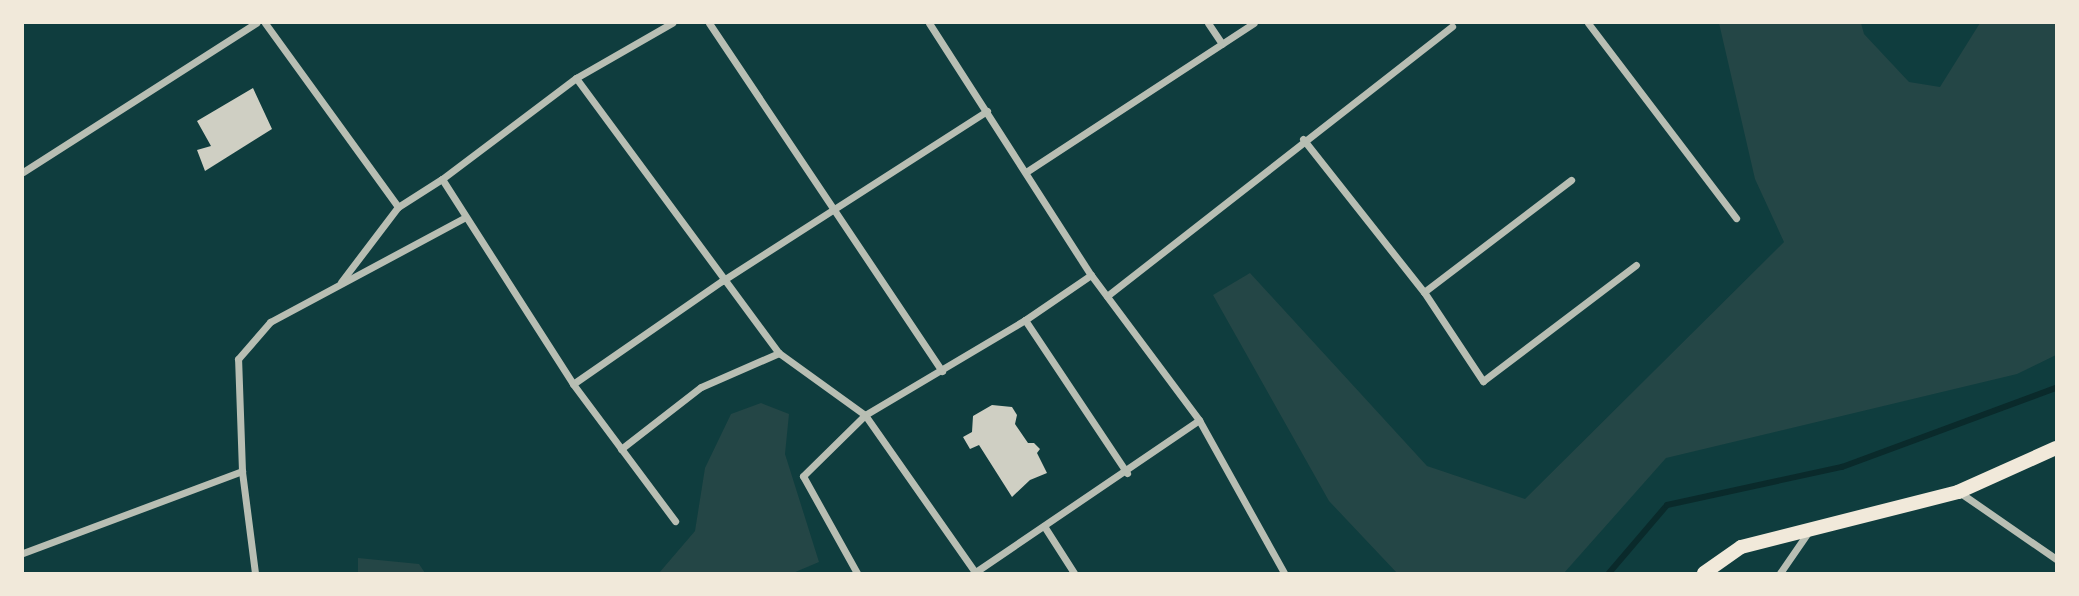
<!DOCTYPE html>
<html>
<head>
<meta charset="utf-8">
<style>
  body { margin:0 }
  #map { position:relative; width:2079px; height:596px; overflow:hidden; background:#0f3d3e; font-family:Arial,sans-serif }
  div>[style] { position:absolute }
  .green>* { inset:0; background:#244646 }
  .stream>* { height:6px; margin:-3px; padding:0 3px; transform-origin:3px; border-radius:3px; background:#0a2a2b }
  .building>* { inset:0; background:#cfcfc3 }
  .minor>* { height:7px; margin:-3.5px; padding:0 3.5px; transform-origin:3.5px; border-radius:3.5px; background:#b8beb3 }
  .secondary>* { height:14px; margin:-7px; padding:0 7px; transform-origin:7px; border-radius:7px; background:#f1e9da }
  span { translate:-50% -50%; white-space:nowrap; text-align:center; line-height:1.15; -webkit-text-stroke:7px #f1e9da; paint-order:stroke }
  .frame { position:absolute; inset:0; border:24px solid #f1e9da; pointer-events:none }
</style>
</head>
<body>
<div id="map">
  <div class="green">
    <i style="clip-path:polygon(1719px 23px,1861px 23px,1864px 34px,1909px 82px,1940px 87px,1980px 23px,2056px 23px,2056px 355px,2017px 374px,1666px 458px,1564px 573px,1397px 573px,1329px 501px,1213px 295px,1250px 273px,1427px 466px,1525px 499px,1784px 242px,1755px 179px)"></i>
    <i style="clip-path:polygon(761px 403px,789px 414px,785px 454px,819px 562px,793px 573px,659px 573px,695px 531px,705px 468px,731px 414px)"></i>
    <i style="clip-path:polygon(358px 558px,419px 564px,425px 573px,358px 573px)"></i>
  </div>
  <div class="stream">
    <i style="left:1609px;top:573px;width:89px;rotate:-49.5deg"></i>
    <i style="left:1667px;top:505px;width:179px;rotate:-12.3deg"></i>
    <i style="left:1842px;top:467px;width:228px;rotate:-20.3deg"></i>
  </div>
  <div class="building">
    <i style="clip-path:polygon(253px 88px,272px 129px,205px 171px,197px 150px,211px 146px,197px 121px)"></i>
    <i style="clip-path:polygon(992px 405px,1012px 407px,1017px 415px,1015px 424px,1028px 443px,1034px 443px,1040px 449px,1037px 453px,1047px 473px,1030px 480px,1012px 497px,979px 445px,970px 449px,963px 437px,972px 432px,973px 416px)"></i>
  </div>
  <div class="minor">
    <i style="left:265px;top:23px;width:227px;rotate:54.1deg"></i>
    <i style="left:398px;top:207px;width:52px;rotate:-32.5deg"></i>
    <i style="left:442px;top:179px;width:243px;rotate:57.4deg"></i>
    <i style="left:573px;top:384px;width:171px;rotate:53.3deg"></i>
    <i style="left:709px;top:23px;width:419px;rotate:56.2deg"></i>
    <i style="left:929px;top:23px;width:300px;rotate:57.3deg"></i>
    <i style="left:1091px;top:275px;width:181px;rotate:53.3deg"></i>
    <i style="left:1199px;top:420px;width:175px;rotate:60.9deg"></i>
    <i style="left:1208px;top:23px;width:25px;rotate:56deg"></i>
    <i style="left:1588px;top:23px;width:245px;rotate:52.8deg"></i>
    <i style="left:576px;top:78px;width:342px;rotate:53.6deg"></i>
    <i style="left:1303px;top:139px;width:195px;rotate:51.7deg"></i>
    <i style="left:1424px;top:292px;width:107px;rotate:56.5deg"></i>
    <i style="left:1483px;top:381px;width:192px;rotate:-37.2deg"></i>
    <i style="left:23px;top:172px;width:277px;rotate:-32.6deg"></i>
    <i style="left:1026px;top:172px;width:272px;rotate:-33.2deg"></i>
    <i style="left:442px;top:179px;width:168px;rotate:-37deg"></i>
    <i style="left:576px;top:78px;width:111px;rotate:-29.8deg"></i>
    <i style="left:341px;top:282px;width:94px;rotate:-52.8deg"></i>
    <i style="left:1424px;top:292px;width:185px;rotate:-37.3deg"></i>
    <i style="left:1107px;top:296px;width:438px;rotate:-38deg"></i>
    <i style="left:1025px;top:320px;width:184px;rotate:56.3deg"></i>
    <i style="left:573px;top:384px;width:181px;rotate:-34.7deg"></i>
    <i style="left:722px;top:281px;width:315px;rotate:-32.7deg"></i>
    <i style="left:621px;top:449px;width:101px;rotate:-37.8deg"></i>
    <i style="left:701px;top:387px;width:85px;rotate:-23.6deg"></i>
    <i style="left:779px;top:353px;width:106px;rotate:35.8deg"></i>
    <i style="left:865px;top:415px;width:192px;rotate:55deg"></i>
    <i style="left:1959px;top:492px;width:118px;rotate:34.6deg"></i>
    <i style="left:1044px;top:526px;width:56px;rotate:57.4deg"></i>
    <i style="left:23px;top:553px;width:234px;rotate:-20.5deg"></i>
    <i style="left:255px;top:573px;width:103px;rotate:-97.3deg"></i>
    <i style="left:242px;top:471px;width:112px;rotate:-92deg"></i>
    <i style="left:238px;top:359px;width:49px;rotate:-49.1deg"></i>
    <i style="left:270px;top:322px;width:220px;rotate:-28.2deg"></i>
    <i style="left:857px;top:573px;width:111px;rotate:-119.1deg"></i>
    <i style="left:803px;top:476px;width:87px;rotate:-44.5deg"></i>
    <i style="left:865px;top:415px;width:186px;rotate:-30.7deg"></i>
    <i style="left:1025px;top:320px;width:80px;rotate:-34.3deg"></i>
    <i style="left:974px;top:573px;width:272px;rotate:-34.2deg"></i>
    <i style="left:1780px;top:573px;width:51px;rotate:-55.4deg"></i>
  </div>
  <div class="secondary">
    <i style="left:1704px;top:573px;width:45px;rotate:-35.1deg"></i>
    <i style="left:1741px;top:547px;width:224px;rotate:-14.2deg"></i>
    <i style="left:1958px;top:492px;width:107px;rotate:-24.2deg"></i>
  </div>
  <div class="frame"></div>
</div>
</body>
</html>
